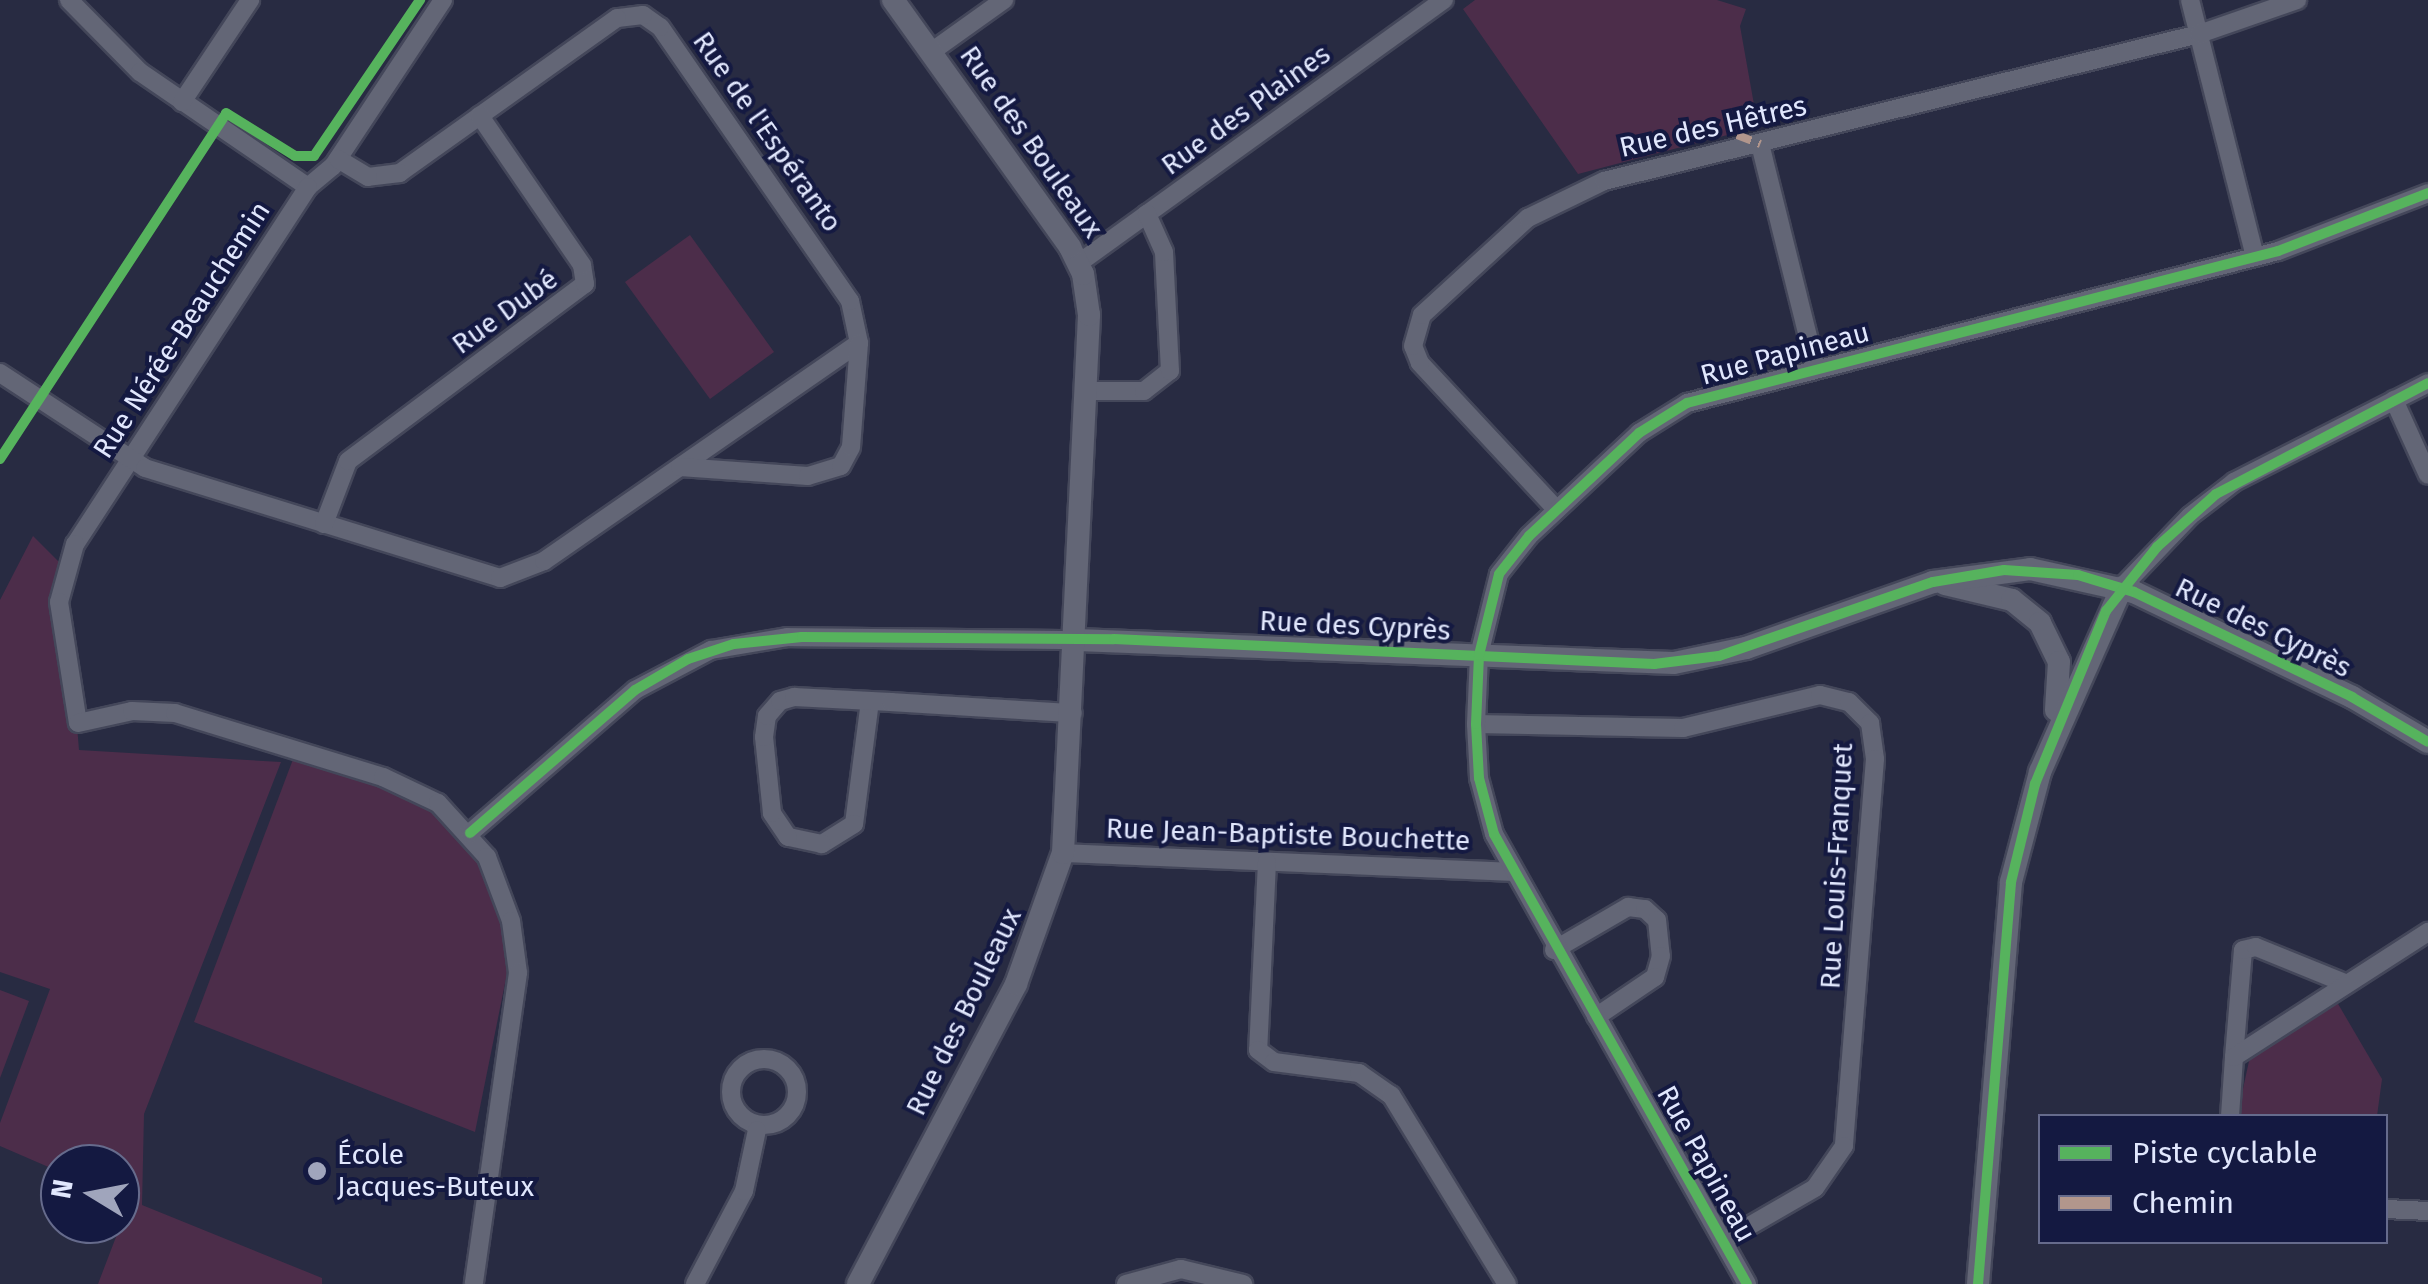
<!DOCTYPE html>
<html>
<head>
<meta charset="utf-8">
<style>
  body { margin:0 }
  #map { position:relative; width:2428px; height:1284px; overflow:hidden; background:#282b42; font-family:"Fira Sans",sans-serif }
  div>[style] { position:absolute }
  .green>* { inset:0; background:#4c2d4a }
  .roads { filter:drop-shadow(2px 0 #44475a) drop-shadow(-2px 0 #44475a) drop-shadow(0 2px #44475a) drop-shadow(0 -2px #44475a) }
  .minor>* { height:18px; margin:-9px; padding:0 9px; transform-origin:9px; border-radius:9px; background:#636676 }
  .minor>.ring { margin:-9px; padding:0; box-sizing:content-box; background:none; border:18px solid #636676; border-radius:50% }
  .tertiary>* { height:22px; margin:-11px; padding:0 11px; transform-origin:11px; border-radius:11px; background:#636676 }
  .quiet>* { height:8px; margin-top:-4px; transform-origin:0; background:repeating-linear-gradient(90deg,#b2968c 0 15px,transparent 0 23px) }
  .cycleway>* { height:10px; margin:-5px; padding:0 5px; transform-origin:5px; border-radius:5px; background:#56b35d }
  .dots>* { width:28px; height:28px; translate:-50% -50%; box-sizing:border-box; border:5px solid #141941; border-radius:50% }
  span { translate:-50% -50%; white-space:nowrap; text-align:center; line-height:1.15; -webkit-text-stroke:8px #141941; paint-order:stroke }
  .street-label { font-size:28px; color:#e1e7fd }
  .poi-label { font-size:28px; color:#e1e7fd }
  .left { translate:0 -50%; text-align:left }
  .legend { position:absolute; left:2038px; top:1114px; width:350px; height:130px; box-sizing:border-box; background:#141941; border:2px solid #666b8c; margin:0; padding:12px 18px; list-style:none; font-size:30px; color:#e1e7fd }
  .legend li { display:flex; align-items:center; gap:20px; height:50px }
  .legend b { width:50px; border:2px solid #666b8c }
  .north { position:absolute; left:40px; top:1144px; width:100px; height:100px; box-sizing:border-box; background:#141941; border:2px solid #666b8c; border-radius:50%; rotate:280deg; font-size:28px; font-weight:700; line-height:40px; text-align:center; color:#e1e7fd }
  .north::after { content:''; display:block; margin:auto; width:35px; height:45px; background:#a0a5bc; clip-path:polygon(50% 0,100% 100%,50% 72%,0 100%) }
</style>
</head>
<body>
<div id="map">
  <div class="green">
    <i style="clip-path:polygon(1475px 0,1717px 0,1746px 9px,1740px 26px,1758px 127px,1578px 174px,1463px 9px)"></i>
    <i style="clip-path:polygon(690px 235px,774px 352px,710px 399px,625px 282px)"></i>
    <i style="clip-path:polygon(33px 536px,64px 567px,79px 750px,281px 762px,144px 1114px,142px 1205px,322px 1278px,322px 1284px,98px 1284px,129px 1203px,120px 1198px,120px 1164px,60px 1164px,60px 1172px,0 1146px,0 1123px,50px 989px,0 972px,0 600px)"></i>
    <i style="clip-path:polygon(295px 754px,387px 780px,479px 833px,515px 934px,475px 1132px,194px 1022px)"></i>
    <i style="clip-path:polygon(0 990px,29px 1001px,0 1078px)"></i>
    <i style="clip-path:polygon(2334px 997px,2382px 1079px,2377px 1116px,2237px 1116px,2253px 1043px)"></i>
  </div>
  <div class="roads">
    <div class="minor">
      <i style="left:69px;top:0;width:101px;rotate:45.4deg"></i>
      <i style="left:140px;top:72px;width:204px;rotate:34.4deg"></i>
      <i style="left:443px;top:0;width:199px;rotate:123.5deg"></i>
      <i style="left:333px;top:166px;width:33px;rotate:140deg"></i>
      <i style="left:308px;top:187px;width:426px;rotate:123.1deg"></i>
      <i style="left:75px;top:544px;width:60px;rotate:105.4deg"></i>
      <i style="left:59px;top:602px;width:122px;rotate:81.1deg"></i>
      <i style="left:78px;top:723px;width:55px;rotate:-12.5deg"></i>
      <i style="left:132px;top:711px;width:43px;rotate:2.7deg"></i>
      <i style="left:175px;top:713px;width:218px;rotate:17.1deg"></i>
      <i style="left:383px;top:777px;width:61px;rotate:25.3deg"></i>
      <i style="left:438px;top:803px;width:73px;rotate:47.8deg"></i>
      <i style="left:487px;top:857px;width:68px;rotate:69.4deg"></i>
      <i style="left:511px;top:921px;width:52px;rotate:82.3deg"></i>
      <i style="left:518px;top:973px;width:314px;rotate:98.1deg"></i>
      <i style="left:2190px;top:0;width:265px;rotate:75.8deg"></i>
      <i style="left:931px;top:52px;width:90px;rotate:-35.5deg"></i>
      <i style="left:182px;top:102px;width:123px;rotate:-56.3deg"></i>
      <i style="left:1760px;top:144px;width:232px;rotate:76deg"></i>
      <i style="left:1079px;top:263px;width:450px;rotate:-35.8deg"></i>
      <i style="left:0;top:373px;width:173px;rotate:33.2deg"></i>
      <i style="left:145px;top:468px;width:372px;rotate:17.2deg"></i>
      <i style="left:500px;top:578px;width:47px;rotate:-21.1deg"></i>
      <i style="left:544px;top:561px;width:383px;rotate:-34.7deg"></i>
      <i style="left:859px;top:343px;width:43px;rotate:-102.1deg"></i>
      <i style="left:850px;top:301px;width:333px;rotate:-124.7deg"></i>
      <i style="left:660px;top:27px;width:21px;rotate:-145deg"></i>
      <i style="left:643px;top:15px;width:26px;rotate:173deg"></i>
      <i style="left:617px;top:18px;width:267px;rotate:144.5deg"></i>
      <i style="left:400px;top:173px;width:32px;rotate:173deg"></i>
      <i style="left:368px;top:177px;width:35px;rotate:-149deg"></i>
      <i style="left:1087px;top:391px;width:57px"></i>
      <i style="left:1144px;top:391px;width:33px;rotate:-38deg"></i>
      <i style="left:1170px;top:371px;width:119px;rotate:-92.9deg"></i>
      <i style="left:1164px;top:252px;width:42px;rotate:-114.1deg"></i>
      <i style="left:2394px;top:400px;width:82px;rotate:65.6deg"></i>
      <i style="left:680px;top:467px;width:128px;rotate:4deg"></i>
      <i style="left:808px;top:476px;width:34px;rotate:-17deg"></i>
      <i style="left:841px;top:466px;width:21px;rotate:-62deg"></i>
      <i style="left:851px;top:447px;width:104px;rotate:-85.6deg"></i>
      <i style="left:1556px;top:509px;width:200px;rotate:-133deg"></i>
      <i style="left:1420px;top:363px;width:18px;rotate:-112deg"></i>
      <i style="left:1413px;top:346px;width:32px;rotate:-74deg"></i>
      <i style="left:1422px;top:315px;width:144px;rotate:-42.5deg"></i>
      <i style="left:1528px;top:218px;width:85px;rotate:-26deg"></i>
      <i style="left:1604px;top:181px;width:613px;rotate:-13.88deg"></i>
      <i style="left:2199px;top:34px;width:104px;rotate:-19.1deg"></i>
      <i style="left:324px;top:524px;width:67px;rotate:-69.1deg"></i>
      <i style="left:348px;top:461px;width:296px;rotate:-36.8deg"></i>
      <i style="left:585px;top:284px;width:19px;rotate:-99deg"></i>
      <i style="left:582px;top:265px;width:181px;rotate:-124.4deg"></i>
      <i style="left:2122px;top:587px;width:98px;rotate:-46.2deg"></i>
      <i style="left:2190px;top:516px;width:56px;rotate:-37.7deg"></i>
      <i style="left:2234px;top:482px;width:218px;rotate:-27deg"></i>
      <i style="left:870px;top:701px;width:124px;rotate:97.4deg"></i>
      <i style="left:854px;top:824px;width:38px;rotate:148deg"></i>
      <i style="left:822px;top:844px;width:35px;rotate:-168deg"></i>
      <i style="left:788px;top:837px;width:29px;rotate:-124deg"></i>
      <i style="left:772px;top:813px;width:76px;rotate:-96deg"></i>
      <i style="left:764px;top:737px;width:21px;rotate:-82deg"></i>
      <i style="left:767px;top:716px;width:20px;rotate:-49deg"></i>
      <i style="left:780px;top:701px;width:15px;rotate:-16deg"></i>
      <i style="left:794px;top:697px;width:97px;rotate:3deg"></i>
      <i style="left:891px;top:702px;width:182px;rotate:3.5deg"></i>
      <i style="left:1476px;top:724px;width:207px;rotate:1.1deg"></i>
      <i style="left:1683px;top:728px;width:141px;rotate:-13.5deg"></i>
      <i style="left:1820px;top:695px;width:30px;rotate:14deg"></i>
      <i style="left:1849px;top:702px;width:30px;rotate:45deg"></i>
      <i style="left:1870px;top:723px;width:36px;rotate:82deg"></i>
      <i style="left:1875px;top:759px;width:388px;rotate:94.6deg"></i>
      <i style="left:1844px;top:1146px;width:51px;rotate:124.6deg"></i>
      <i style="left:1815px;top:1188px;width:104px;rotate:150deg"></i>
      <i style="left:470px;top:833px;width:218px;rotate:-40.9deg"></i>
      <i style="left:635px;top:690px;width:86px;rotate:-27.8deg"></i>
      <i style="left:711px;top:650px;width:77px;rotate:-9.7deg"></i>
      <i style="left:787px;top:637px;width:290px;rotate:0.6deg"></i>
      <i style="left:1063px;top:853px;width:449px;rotate:2.4deg"></i>
      <i style="left:1267px;top:862px;width:188px;rotate:92.7deg"></i>
      <i style="left:1258px;top:1050px;width:20px;rotate:37deg"></i>
      <i style="left:1274px;top:1062px;width:86px;rotate:7.4deg"></i>
      <i style="left:1359px;top:1073px;width:39px;rotate:35deg"></i>
      <i style="left:1391px;top:1095px;width:222px;rotate:58.5deg"></i>
      <i style="left:1554px;top:950px;width:86px;rotate:-30.2deg"></i>
      <i style="left:1628px;top:907px;width:17px;rotate:7deg"></i>
      <i style="left:1645px;top:909px;width:16px;rotate:43deg"></i>
      <i style="left:1657px;top:920px;width:36px;rotate:84deg"></i>
      <i style="left:1661px;top:956px;width:22px;rotate:106deg"></i>
      <i style="left:1655px;top:977px;width:71px;rotate:145.9deg"></i>
      <i style="left:2234px;top:1057px;width:107px;rotate:-85.2deg"></i>
      <i style="left:2243px;top:950px;width:13px;rotate:-13deg"></i>
      <i style="left:2256px;top:947px;width:98px;rotate:22.1deg"></i>
      <i class="ring" style="left:731px;top:1059px;width:48px;height:48px"></i>
      <i style="left:2230px;top:1116px;width:59px;rotate:-86.1deg"></i>
      <i style="left:2234px;top:1057px;width:231px;rotate:-32.8deg"></i>
      <i style="left:2386px;top:1209px;width:42px;rotate:2.7deg"></i>
      <i style="left:695px;top:1284px;width:105px;rotate:-62.2deg"></i>
      <i style="left:744px;top:1191px;width:62px;rotate:-78deg"></i>
      <i style="left:1126px;top:1284px;width:57px;rotate:-15.3deg"></i>
      <i style="left:1181px;top:1269px;width:64px;rotate:13.6deg"></i>
      <i style="left:1747px;top:1284px;width:516px;rotate:-119.35deg"></i>
      <i style="left:1494px;top:834px;width:58px;rotate:-105deg"></i>
      <i style="left:1479px;top:778px;width:54px;rotate:-93.2deg"></i>
      <i style="left:1476px;top:724px;width:69px;rotate:-87.5deg"></i>
      <i style="left:1479px;top:655px;width:83px;rotate:-76.1deg"></i>
      <i style="left:1499px;top:574px;width:48px;rotate:-51.7deg"></i>
      <i style="left:1529px;top:536px;width:151px;rotate:-43.1deg"></i>
      <i style="left:1639px;top:433px;width:57px;rotate:-32deg"></i>
      <i style="left:1687px;top:403px;width:610px;rotate:-14.42deg"></i>
      <i style="left:2278px;top:251px;width:161px;rotate:-21.1deg"></i>
    </div>
    <div class="tertiary">
      <i style="left:1945px;top:584px;width:69px;rotate:13.4deg"></i>
      <i style="left:2012px;top:600px;width:36px;rotate:39deg"></i>
      <i style="left:2040px;top:623px;width:43px;rotate:64deg"></i>
      <i style="left:2059px;top:662px;width:48px;rotate:93.6deg"></i>
      <i style="left:1077px;top:640px;width:597px;rotate:2.21deg"></i>
      <i style="left:1674px;top:663px;width:74px;rotate:-11.8deg"></i>
      <i style="left:1746px;top:648px;width:198px;rotate:-19.4deg"></i>
      <i style="left:1933px;top:582px;width:98px;rotate:-7.6deg"></i>
      <i style="left:2030px;top:569px;width:107px;rotate:12.5deg"></i>
      <i style="left:2134px;top:592px;width:242px;rotate:25.7deg"></i>
      <i style="left:2352px;top:697px;width:88px;rotate:30.6deg"></i>
      <i style="left:858px;top:1284px;width:339px;rotate:-62.2deg"></i>
      <i style="left:1016px;top:984px;width:139px;rotate:-70.3deg"></i>
      <i style="left:1063px;top:853px;width:539px;rotate:-87.23deg"></i>
      <i style="left:1089px;top:315px;width:41px;rotate:-98.3deg"></i>
      <i style="left:1083px;top:274px;width:30px;rotate:-116deg"></i>
      <i style="left:1070px;top:247px;width:304px;rotate:-125.6deg"></i>
      <i style="left:1978px;top:1284px;width:403px;rotate:-85.3deg"></i>
      <i style="left:2011px;top:882px;width:114px;rotate:-75.2deg"></i>
      <i style="left:2040px;top:772px;width:202px;rotate:-66.1deg"></i>
    </div>
  </div>
  <div class="quiet">
    <i style="left:1737px;top:135px;width:25px;rotate:21deg"></i>
  </div>
  <div class="cycleway">
    <i style="left:0;top:459px;width:413px;rotate:-56.8deg"></i>
    <i style="left:226px;top:113px;width:81px;rotate:31.9deg"></i>
    <i style="left:295px;top:156px;width:19px"></i>
    <i style="left:314px;top:156px;width:189px;rotate:-55.8deg"></i>
    <i style="left:470px;top:833px;width:218px;rotate:-40.9deg"></i>
    <i style="left:635px;top:690px;width:61px;rotate:-30.3deg"></i>
    <i style="left:688px;top:659px;width:48px;rotate:-18.1deg"></i>
    <i style="left:734px;top:644px;width:68px;rotate:-5.9deg"></i>
    <i style="left:802px;top:637px;width:312px;rotate:0.4deg"></i>
    <i style="left:1114px;top:639px;width:541px;rotate:2.65deg"></i>
    <i style="left:1654px;top:664px;width:65px;rotate:-7deg"></i>
    <i style="left:1719px;top:656px;width:226px;rotate:-19.1deg"></i>
    <i style="left:1933px;top:582px;width:72px;rotate:-9.6deg"></i>
    <i style="left:2004px;top:570px;width:74px;rotate:3.9deg"></i>
    <i style="left:2078px;top:575px;width:59px;rotate:16.9deg"></i>
    <i style="left:2134px;top:592px;width:242px;rotate:25.7deg"></i>
    <i style="left:2352px;top:697px;width:88px;rotate:30.6deg"></i>
    <i style="left:1747px;top:1284px;width:516px;rotate:-119.35deg"></i>
    <i style="left:1494px;top:834px;width:58px;rotate:-105deg"></i>
    <i style="left:1479px;top:778px;width:54px;rotate:-93.2deg"></i>
    <i style="left:1476px;top:724px;width:69px;rotate:-87.5deg"></i>
    <i style="left:1479px;top:655px;width:83px;rotate:-76.1deg"></i>
    <i style="left:1499px;top:574px;width:48px;rotate:-51.7deg"></i>
    <i style="left:1529px;top:536px;width:151px;rotate:-43.1deg"></i>
    <i style="left:1639px;top:433px;width:57px;rotate:-32deg"></i>
    <i style="left:1687px;top:403px;width:610px;rotate:-14.42deg"></i>
    <i style="left:2278px;top:251px;width:161px;rotate:-21.1deg"></i>
    <i style="left:1978px;top:1284px;width:403px;rotate:-85.3deg"></i>
    <i style="left:2011px;top:882px;width:101px;rotate:-76.2deg"></i>
    <i style="left:2035px;top:784px;width:187px;rotate:-67.7deg"></i>
    <i style="left:2106px;top:611px;width:82px;rotate:-51.4deg"></i>
    <i style="left:2157px;top:547px;width:79px;rotate:-41.9deg"></i>
    <i style="left:2216px;top:494px;width:239px;rotate:-27.6deg"></i>
  </div>
  <div class="dots">
    <i style="left:317px;top:1171px;background:#a0a5bc"></i>
  </div>
  <div class="street-label">
    <span style="left:1246px;top:110px;rotate:-36deg">Rue des Plaines</span>
    <span style="left:1713px;top:127px;rotate:-13deg">Rue des Hêtres</span>
    <span style="left:767px;top:132px;rotate:55deg">Rue de l'Espéranto</span>
    <span style="left:1031px;top:142px;rotate:55deg">Rue des Bouleaux</span>
    <span style="left:505px;top:312px;rotate:-36deg">Rue Dubé</span>
    <span style="left:182px;top:330px;rotate:-57deg">Rue Nérée-Beauchemin</span>
    <span style="left:1785px;top:354px;rotate:-15deg">Rue Papineau</span>
    <span style="left:1355px;top:626px;rotate:3deg">Rue des Cyprès</span>
    <span style="left:2263px;top:628px;rotate:26deg">Rue des Cyprès</span>
    <span style="left:1288px;top:835px;rotate:2deg">Rue Jean-Baptiste Bouchette</span>
    <span style="left:1837px;top:866px;rotate:-87deg">Rue Louis-Franquet</span>
    <span style="left:964px;top:1012px;rotate:-64deg">Rue des Bouleaux</span>
    <span style="left:1706px;top:1164px;rotate:61deg">Rue Papineau</span>
  </div>
  <div class="poi-label">
    <span class="left" style="left:337px;top:1171px">École<br>Jacques-Buteux</span>
  </div>
  <ul class="legend">
  <li><b style="height:12px;background:#56b35d"></b>Piste cyclable</li>
  <li><b style="height:12px;background:#b2968c"></b>Chemin</li>
  </ul>
  <div class="north">N</div>
</div>
</body>
</html>
